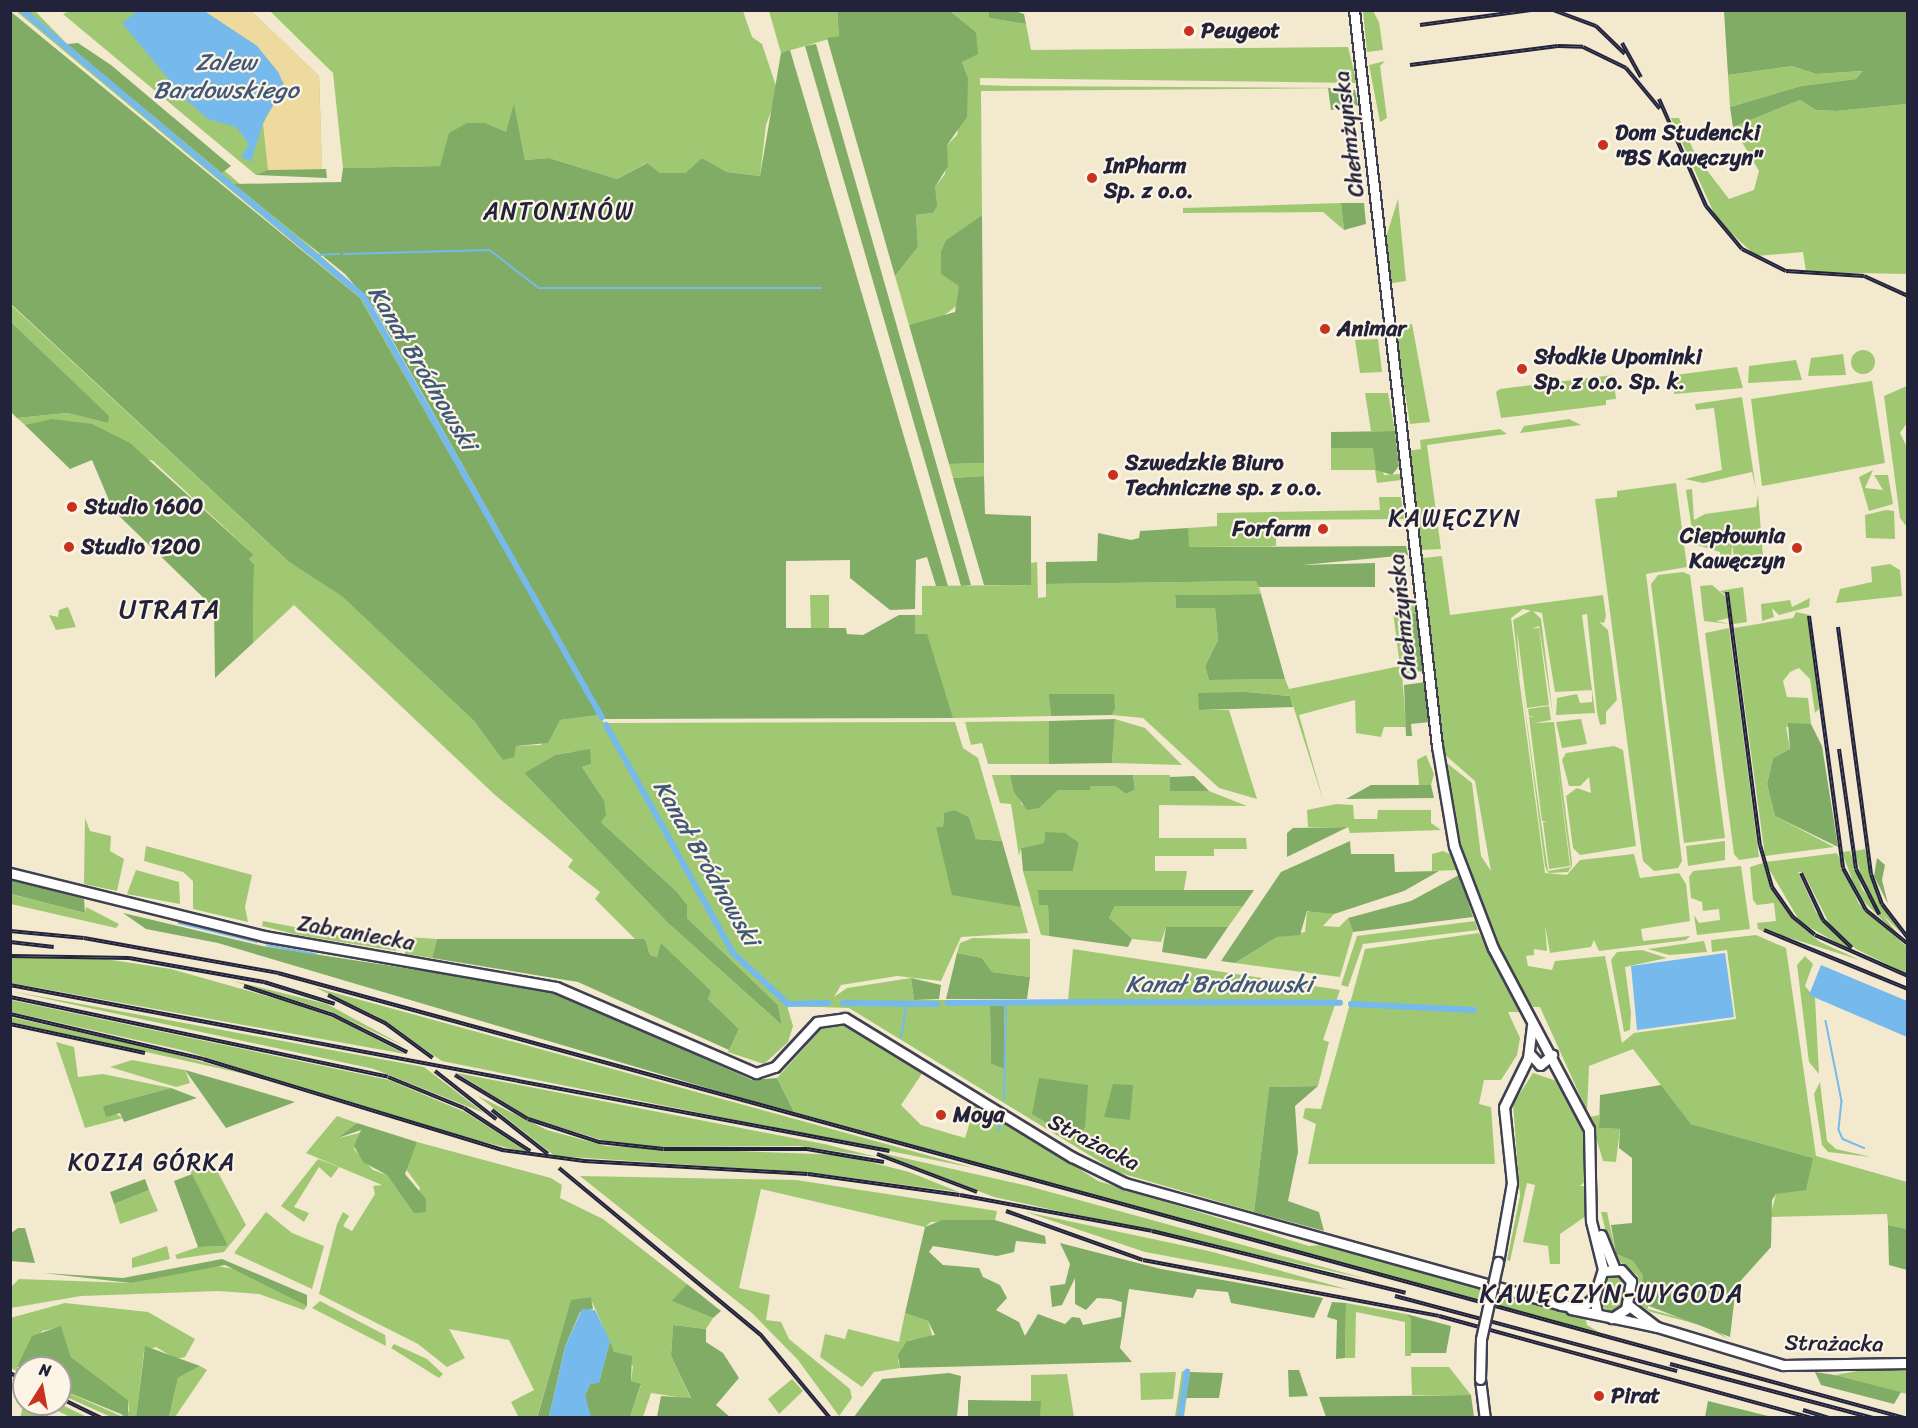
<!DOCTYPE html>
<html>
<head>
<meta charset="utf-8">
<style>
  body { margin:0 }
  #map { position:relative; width:1918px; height:1428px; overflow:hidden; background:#f2e9cf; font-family:Sriracha,sans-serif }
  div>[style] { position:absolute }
  .green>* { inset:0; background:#a0c873 }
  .round { border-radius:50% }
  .forest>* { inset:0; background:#80ac65 }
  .sand>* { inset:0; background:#eeda9e }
  .water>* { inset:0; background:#76b9ec }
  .stream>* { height:1.5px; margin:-0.75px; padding:0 0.75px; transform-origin:0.75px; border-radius:0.75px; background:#76b9ec }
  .canal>* { height:6px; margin:-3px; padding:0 3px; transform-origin:3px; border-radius:3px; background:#76b9ec }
  .roads { filter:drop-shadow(2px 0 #414051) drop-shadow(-2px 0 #414051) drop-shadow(0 2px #414051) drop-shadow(0 -2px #414051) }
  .secondary>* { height:9px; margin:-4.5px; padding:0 4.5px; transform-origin:4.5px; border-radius:4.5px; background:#fff }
  .rail>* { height:4px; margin-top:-2px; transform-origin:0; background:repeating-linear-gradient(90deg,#fcf5e5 0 4.5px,#22223b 0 9px); box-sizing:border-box; border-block:2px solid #22223b }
  .bridges { filter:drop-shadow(2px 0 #414051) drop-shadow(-2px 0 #414051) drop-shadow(0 2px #414051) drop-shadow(0 -2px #414051) }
  .secondary-bridge>* { height:9px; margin:-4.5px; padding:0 4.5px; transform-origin:4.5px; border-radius:4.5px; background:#fff }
  .dots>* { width:16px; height:16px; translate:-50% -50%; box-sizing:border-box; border:3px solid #fcf5e5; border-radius:50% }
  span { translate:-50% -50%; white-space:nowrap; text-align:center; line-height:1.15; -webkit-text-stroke:4.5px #fcf5e5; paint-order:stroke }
  .poi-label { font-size:22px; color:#22223b; font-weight:700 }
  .left { translate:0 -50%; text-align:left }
  .right { translate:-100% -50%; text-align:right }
  .street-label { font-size:22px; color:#22223b }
  .water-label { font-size:24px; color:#3f5779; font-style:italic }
  .neighbourhood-label { font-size:24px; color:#22223b; letter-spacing:1.5px }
  .quarter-label { font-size:26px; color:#22223b; letter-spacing:1.5px }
  .frame { position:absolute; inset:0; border:12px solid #22223b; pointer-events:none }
  .north { position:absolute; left:12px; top:1356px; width:60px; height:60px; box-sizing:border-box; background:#fcf5e5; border:2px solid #a5a1a1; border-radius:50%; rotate:11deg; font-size:16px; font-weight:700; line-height:24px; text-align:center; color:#22223b }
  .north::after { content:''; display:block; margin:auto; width:21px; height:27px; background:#c8321e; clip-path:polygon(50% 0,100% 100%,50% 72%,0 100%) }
</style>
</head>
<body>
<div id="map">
  <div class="green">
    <i style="clip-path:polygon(72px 10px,251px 11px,319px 76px,322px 169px,256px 175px,63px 14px)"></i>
    <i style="clip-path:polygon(evenodd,16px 11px,35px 11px,68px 45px,232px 177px,367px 297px,604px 723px,955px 722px,963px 748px,978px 758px,1002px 841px,976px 839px,969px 817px,955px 810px,944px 814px,943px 828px,936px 827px,973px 894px,1021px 907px,1028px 933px,961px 937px,941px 981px,897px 976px,841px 985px,834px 997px,847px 988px,911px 978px,914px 1000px,1068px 1000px,1073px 949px,1340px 990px,1323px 1040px,1329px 1042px,1318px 1086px,1269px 1087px,1254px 1212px,1117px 1172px,849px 1008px,787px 1006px,793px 1026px,788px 1042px,764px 1064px,728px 1052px,739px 1029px,708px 999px,710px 991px,662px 944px,657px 957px,650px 955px,645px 939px,635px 939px,595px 899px,600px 892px,568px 867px,573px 860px,495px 795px,294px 605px,253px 643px,254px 564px,249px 559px,254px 555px,153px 461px,25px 425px,17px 418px,67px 413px,108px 423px,108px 416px,11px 322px,10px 304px,289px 562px,342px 595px,474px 721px,503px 759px,516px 746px,541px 745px,560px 720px,598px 715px,360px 298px,16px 11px,572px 752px,591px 764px,582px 767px,604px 800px,600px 821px,675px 890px,687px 918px,778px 1005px,782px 1025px,668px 923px,524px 773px,555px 755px,572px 752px,16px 11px,990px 1006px,1004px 1006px,1005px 1069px,991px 1064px,990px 1006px)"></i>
    <i style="clip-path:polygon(270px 11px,743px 11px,752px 37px,762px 44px,778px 92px,766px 125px,760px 176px,727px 172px,702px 158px,685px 173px,660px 173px,646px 163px,617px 179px,549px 158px,525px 160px,514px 104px,506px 133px,440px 166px,343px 168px,333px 73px)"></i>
    <i style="clip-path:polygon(769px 11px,837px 11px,839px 36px,781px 53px)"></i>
    <i style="clip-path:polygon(950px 11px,988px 11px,989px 18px,1026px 24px,1031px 50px,1348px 47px,1357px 83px,980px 78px,980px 85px,1011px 86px,1349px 88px,981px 91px,982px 215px,946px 240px,941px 274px,959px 285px,959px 304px,938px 320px,909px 325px,895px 276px,918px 247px,916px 215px,933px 213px,935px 187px,945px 174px,947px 145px,957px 135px,968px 78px,962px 62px,976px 32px)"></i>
    <i style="clip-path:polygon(1363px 11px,1373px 11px,1379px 22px,1383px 50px,1367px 52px)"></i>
    <i style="clip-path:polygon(1385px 61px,1380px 66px,1387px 118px,1380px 122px,1369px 65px)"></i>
    <i style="clip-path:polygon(1792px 66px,1816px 74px,1864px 71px,1856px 79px,1801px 86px,1730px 107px,1728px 75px)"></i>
    <i style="clip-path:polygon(1800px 100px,1816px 110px,1835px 111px,1907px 104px,1907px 274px,1806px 272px,1803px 252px,1756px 256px,1717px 220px,1671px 118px,1679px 118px,1696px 156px,1729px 199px,1754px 190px,1759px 171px,1733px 127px)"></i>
    <i style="clip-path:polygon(1398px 199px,1406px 281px,1392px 283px,1386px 264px,1387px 234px)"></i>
    <i style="clip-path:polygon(1341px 203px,1344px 230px,1323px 212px,1183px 213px,1183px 208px)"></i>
    <i style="clip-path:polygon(1412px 324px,1430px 422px,1410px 424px,1394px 325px)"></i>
    <i style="clip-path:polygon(1378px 339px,1382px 372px,1360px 373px,1355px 340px)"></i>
    <i class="round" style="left:1851px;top:350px;width:24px;height:24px"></i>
    <i style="clip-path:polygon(1843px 354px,1846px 375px,1808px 376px,1811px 358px)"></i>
    <i style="clip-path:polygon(1796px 360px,1802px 380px,1748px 383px,1749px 366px)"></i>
    <i style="clip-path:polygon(1737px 367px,1743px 388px,1674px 394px,1675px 375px)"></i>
    <i style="clip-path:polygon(1613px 375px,1616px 399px,1606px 400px,1606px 405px,1501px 418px,1496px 392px,1500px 389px)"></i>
    <i style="clip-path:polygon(1872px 381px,1885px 463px,1762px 486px,1751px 399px)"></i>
    <i style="clip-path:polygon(1907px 386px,1907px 423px,1900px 433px,1907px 447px,1907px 527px,1900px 518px,1884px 396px)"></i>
    <i style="clip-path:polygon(1365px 393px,1388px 393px,1395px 431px,1371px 431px)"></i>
    <i style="clip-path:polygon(1742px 397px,1756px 489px,1752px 472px,1703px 483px,1685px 479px,1722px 470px,1714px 408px,1696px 410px,1695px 404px)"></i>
    <i style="clip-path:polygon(1569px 419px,1581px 425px,1520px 433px,1524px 426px)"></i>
    <i style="clip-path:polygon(1500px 429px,1507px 434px,1427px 445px,1441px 549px,1420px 550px,1407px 451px,1421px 449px,1420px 440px)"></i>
    <i style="clip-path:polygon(1331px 448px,1374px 448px,1384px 475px,1400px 474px,1401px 480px,1377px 483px,1375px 470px,1331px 470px)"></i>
    <i style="clip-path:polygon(984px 463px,984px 476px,953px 478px,949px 464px)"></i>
    <i style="clip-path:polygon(1873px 470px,1865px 488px,1883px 490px,1874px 475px,1888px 475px,1893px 504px,1869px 511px,1859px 477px)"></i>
    <i style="clip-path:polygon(1676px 483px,1687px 567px,1646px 574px,1682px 861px,1678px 868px,1654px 871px,1643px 861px,1595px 499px,1617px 497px,1617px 491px)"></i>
    <i style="clip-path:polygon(1692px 489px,1694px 520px,1705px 514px,1756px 507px,1758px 494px,1763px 557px,1734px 557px,1732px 544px,1731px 560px,1721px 561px,1720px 552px,1694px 544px,1686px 490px)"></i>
    <i style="clip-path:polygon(1379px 497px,1401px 497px,1404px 519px,1276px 520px,1276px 546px,1188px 547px,1188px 528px,1217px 526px,1217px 513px,1380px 510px)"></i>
    <i style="clip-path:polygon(1886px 510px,1894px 511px,1895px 539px,1866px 538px,1865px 515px)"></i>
    <i style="clip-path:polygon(1442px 556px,1450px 615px,1603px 595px,1606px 616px,1604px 623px,1599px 622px,1608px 630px,1617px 700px,1606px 712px,1606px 724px,1600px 725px,1597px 712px,1587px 614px,1582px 615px,1595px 713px,1556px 715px,1557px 698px,1577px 694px,1580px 703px,1592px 702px,1592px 690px,1555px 692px,1542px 613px,1523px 609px,1511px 618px,1545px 873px,1567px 875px,1580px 860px,1634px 854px,1640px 878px,1679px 873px,1686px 884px,1690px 921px,1641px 929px,1643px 941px,1690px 936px,1686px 940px,1599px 951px,1594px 940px,1591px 947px,1550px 953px,1545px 925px,1547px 951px,1534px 949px,1534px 955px,1526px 956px,1528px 966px,1552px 970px,1555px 961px,1605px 956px,1622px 1043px,1634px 1033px,1736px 1019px,1727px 950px,1712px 952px,1711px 940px,1756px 935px,1786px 948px,1816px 1156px,1907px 1182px,1907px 1229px,1888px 1225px,1887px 1214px,1770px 1217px,1776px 1194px,1785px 1192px,1813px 1158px,1691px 1124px,1633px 1049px,1589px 1066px,1587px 1111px,1540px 1007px,1533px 1007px,1514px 978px,1487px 923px,1458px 837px,1443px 760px,1472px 783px,1481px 856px,1491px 871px,1475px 781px,1443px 753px,1421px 563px,1423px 558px)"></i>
    <i style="clip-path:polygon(1037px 562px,1038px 598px,1046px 597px,1046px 584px,1257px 581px,1261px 594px,1175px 595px,1176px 608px,1215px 607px,1218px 640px,1205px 666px,1209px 680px,1285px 679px,1289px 689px,1400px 666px,1393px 612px,1401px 604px,1413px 604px,1418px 613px,1408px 614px,1402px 673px,1406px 727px,1384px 727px,1381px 737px,1356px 733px,1355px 700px,1299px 715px,1324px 803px,1290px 696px,1246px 692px,1199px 710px,1229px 710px,1257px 799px,1219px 788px,1143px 718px,1112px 715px,1115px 709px,1050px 694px,1051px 716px,953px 718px,915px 634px,915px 615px,922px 615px,922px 586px,1031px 585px,1031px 563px)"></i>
    <i style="clip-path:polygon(1890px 564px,1900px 570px,1902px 596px,1836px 603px,1840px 589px,1872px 582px,1871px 567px)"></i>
    <i style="clip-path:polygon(1683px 572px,1690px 575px,1725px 838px,1684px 843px,1651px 584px,1658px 575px)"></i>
    <i style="clip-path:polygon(1712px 585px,1725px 596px,1729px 618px,1716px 621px,1730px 624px,1704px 621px,1700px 586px)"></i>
    <i style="clip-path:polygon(1743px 587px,1747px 622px,1733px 624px,1728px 590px,1726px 595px,1720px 591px)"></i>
    <i style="clip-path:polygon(810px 595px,829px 595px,829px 628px,811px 628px)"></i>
    <i style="clip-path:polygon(1810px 598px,1809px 607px,1779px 615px,1772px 608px,1774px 617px,1762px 621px,1761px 604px,1790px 600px,1792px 607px)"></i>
    <i style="clip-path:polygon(68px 607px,76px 627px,56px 630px,49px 615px,58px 617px,59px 610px)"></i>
    <i style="clip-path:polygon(1532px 610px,1541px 619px,1553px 716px,1539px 626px,1532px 629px,1539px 628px,1549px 705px,1527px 708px,1517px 630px,1520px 679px,1513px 620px)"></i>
    <i style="clip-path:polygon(1796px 612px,1810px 615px,1819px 709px,1815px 713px,1810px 679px,1799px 668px,1790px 672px,1783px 681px,1787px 697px,1808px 698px,1811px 724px,1786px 727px,1790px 749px,1773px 758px,1767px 784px,1775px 816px,1834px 847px,1765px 856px,1734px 628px,1793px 618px)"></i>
    <i style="clip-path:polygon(1729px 628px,1759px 857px,1739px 860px,1734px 854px,1705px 633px)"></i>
    <i style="clip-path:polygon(1521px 680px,1548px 871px,1571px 867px,1556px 754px,1570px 866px,1549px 869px,1543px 822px,1547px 821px,1542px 821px,1529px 717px,1535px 716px,1529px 716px,1528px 709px,1549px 706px,1551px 720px,1534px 723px,1554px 722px,1572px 862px,1572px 866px,1568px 872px,1549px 873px,1547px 871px,1545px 866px)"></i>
    <i style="clip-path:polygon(1115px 719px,1145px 728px,1182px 765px,1112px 763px)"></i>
    <i style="clip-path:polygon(1581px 719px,1587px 744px,1562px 748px,1556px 722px)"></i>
    <i style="clip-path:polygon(1049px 721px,1049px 764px,988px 764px,982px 743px,971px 745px,965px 722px)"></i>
    <i style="clip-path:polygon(1614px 746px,1623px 750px,1636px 846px,1580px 855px,1573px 848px,1566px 796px,1577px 788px,1591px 793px,1589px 777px,1580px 786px,1569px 786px,1562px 760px,1566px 753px)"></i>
    <i style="clip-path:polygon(1426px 755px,1434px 774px,1431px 785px,1419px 785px,1417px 760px)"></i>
    <i style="clip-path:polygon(992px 775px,1010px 775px,1022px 805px,1041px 803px,1058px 790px,1090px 790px,1091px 786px,1115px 786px,1126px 794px,1135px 790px,1133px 775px,1170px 775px,1170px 790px,1209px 791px,1247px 806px,1159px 805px,1159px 838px,1246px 838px,1247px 849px,1214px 849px,1214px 856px,1155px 856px,1155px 871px,1187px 871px,1184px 890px,1039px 890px,1039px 904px,1048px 905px,1049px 936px,1041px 935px,1023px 871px,1073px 871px,1079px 843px,1045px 832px,1044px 843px,1021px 848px,1019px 856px,1011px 804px,1000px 803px)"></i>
    <i style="clip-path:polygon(1336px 804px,1353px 805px,1354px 819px,1377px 819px,1378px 810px,1431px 810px,1431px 823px,1441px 830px,1350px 833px,1348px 827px,1308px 827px,1307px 810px)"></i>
    <i style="clip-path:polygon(85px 818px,90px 831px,111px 836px,110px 851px,124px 859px,117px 891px,84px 884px)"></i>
    <i style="clip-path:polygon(1725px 841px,1725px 860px,1688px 866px,1686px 846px)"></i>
    <i style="clip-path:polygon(146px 846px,252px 875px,245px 907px,248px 922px,193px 909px,193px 881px,183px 872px,144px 861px)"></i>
    <i style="clip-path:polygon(1865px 849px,1878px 899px,1901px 933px,1877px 909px,1861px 876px,1855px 851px)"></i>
    <i style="clip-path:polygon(1443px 851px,1452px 855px,1458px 870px,1432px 871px,1432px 854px)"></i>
    <i style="clip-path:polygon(1850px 851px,1862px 889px,1902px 939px,1858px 896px,1842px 852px)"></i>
    <i style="clip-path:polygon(1837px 853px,1859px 904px,1907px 947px,1907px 974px,1856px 949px,1831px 927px,1803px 872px,1798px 872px,1816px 912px,1857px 954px,1800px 922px,1765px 862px)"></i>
    <i style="clip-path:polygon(1763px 863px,1770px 886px,1795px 921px,1820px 942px,1860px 960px,1761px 929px,1836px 962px,1758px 929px,1757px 923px,1776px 921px,1774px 903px,1757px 905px,1753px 900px,1750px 867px)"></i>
    <i style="clip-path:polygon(1741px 866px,1750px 929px,1697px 935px,1694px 915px,1699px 923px,1720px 920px,1719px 909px,1703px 911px,1702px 902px,1691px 898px,1689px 877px,1693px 871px)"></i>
    <i style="clip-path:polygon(136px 870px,179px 882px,180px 904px,127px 894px)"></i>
    <i style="clip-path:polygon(10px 894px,85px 913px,86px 907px,119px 924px,116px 928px,11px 904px)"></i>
    <i style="clip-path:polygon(1115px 906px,1243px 906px,1228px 927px,1166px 927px,1161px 942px,1132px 939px,1114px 927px,1109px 918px)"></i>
    <i style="clip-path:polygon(1315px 909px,1334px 914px,1323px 926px,1339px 927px,1348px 918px,1353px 932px,1340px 977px,1235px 963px,1277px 937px,1305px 932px,1307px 912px)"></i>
    <i style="clip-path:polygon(263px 921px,391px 945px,397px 951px,298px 935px,262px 926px)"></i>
    <i style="clip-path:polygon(1475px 921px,1478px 930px,1363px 944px,1348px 987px,1341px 985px,1357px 936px)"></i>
    <i style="clip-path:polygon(1479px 933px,1522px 1012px,1508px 1012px,1520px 1038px,1517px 1055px,1501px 1080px,1484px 1080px,1479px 1104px,1491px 1107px,1495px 1164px,1308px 1164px,1316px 1124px,1303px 1118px,1305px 1108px,1321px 1109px,1365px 949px)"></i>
    <i style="clip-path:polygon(407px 937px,437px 939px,432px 958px,405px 954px)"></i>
    <i style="clip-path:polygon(973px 938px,1030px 939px,1030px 977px,992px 972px,982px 958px,957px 953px,960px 943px)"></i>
    <i style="clip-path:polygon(1704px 941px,1707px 952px,1669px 955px,1648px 949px)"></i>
    <i style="clip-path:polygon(1642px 950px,1667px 958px,1625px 967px,1631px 1013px,1630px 1030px,1624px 1032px,1611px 960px,1617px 952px)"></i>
    <i style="clip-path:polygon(1805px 956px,1813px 964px,1805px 986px,1815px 998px,1819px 1074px,1809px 1062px,1797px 965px)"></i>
    <i style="clip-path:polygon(92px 957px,171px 969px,284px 1001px,337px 1019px,405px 1054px,11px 983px,11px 958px)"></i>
    <i style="clip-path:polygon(230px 980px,327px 1004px,406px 1047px,329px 1011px)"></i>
    <i style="clip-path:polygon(316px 988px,317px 988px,974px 1168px,442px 1061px,376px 1016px)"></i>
    <i style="clip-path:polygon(10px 991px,424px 1067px,484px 1113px,374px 1069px)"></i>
    <i style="clip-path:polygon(11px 1000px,389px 1080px,465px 1112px,529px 1153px,438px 1131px,186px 1051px,11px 1012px)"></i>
    <i style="clip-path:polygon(10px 1017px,155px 1049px,254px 1076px,11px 1022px)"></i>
    <i style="clip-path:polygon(843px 1023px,923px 1072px,901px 1105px,921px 1125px,965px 1138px,976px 1102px,1098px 1181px,1309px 1246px,1322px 1245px,1585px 1317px,1587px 1325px,1605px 1336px,795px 1114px,777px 1078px,826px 1024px)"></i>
    <i style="clip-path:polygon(56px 1042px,74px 1047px,78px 1077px,103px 1074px,171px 1088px,103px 1106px,123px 1118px,85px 1128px)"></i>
    <i style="clip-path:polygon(132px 1060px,185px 1070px,190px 1083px,176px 1087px,110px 1067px)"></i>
    <i style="clip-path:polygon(457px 1073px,824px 1144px,877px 1157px,799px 1146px,655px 1147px,605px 1141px,530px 1118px)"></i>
    <i style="clip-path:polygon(1533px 1073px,1560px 1082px,1585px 1137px,1586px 1181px,1580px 1186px,1586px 1186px,1586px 1216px,1560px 1234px,1560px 1264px,1550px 1264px,1548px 1246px,1523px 1242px,1535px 1185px,1527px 1183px,1510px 1261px,1507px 1260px,1520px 1196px,1513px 1104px)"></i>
    <i style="clip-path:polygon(1820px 1082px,1827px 1141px,1836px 1149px,1871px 1157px,1828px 1152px,1822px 1145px,1814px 1094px)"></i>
    <i style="clip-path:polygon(478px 1096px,547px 1130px,606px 1146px,842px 1155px,909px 1172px,959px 1192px,814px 1173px,555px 1156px)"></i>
    <i style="clip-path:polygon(1599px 1115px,1599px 1128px,1620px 1129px,1616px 1162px,1603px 1161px,1590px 1117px)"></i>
    <i style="clip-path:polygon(337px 1116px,357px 1123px,339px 1138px,363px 1132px,354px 1149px,373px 1170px,387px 1175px,414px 1212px,420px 1188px,405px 1168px,417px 1142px,551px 1178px,562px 1185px,560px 1198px,603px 1219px,687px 1284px,673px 1301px,713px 1318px,706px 1329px,673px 1325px,671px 1356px,691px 1399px,651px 1393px,643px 1417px,630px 1417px,641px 1385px,631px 1382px,633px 1366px,614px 1352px,590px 1297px,571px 1301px,537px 1417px,519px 1418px,511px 1402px,534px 1390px,509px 1340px,449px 1329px,465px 1358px,447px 1367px,418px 1344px,319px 1294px,337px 1224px,343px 1212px,349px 1216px,343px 1226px,352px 1231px,375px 1194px,373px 1186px,382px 1185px,306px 1153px)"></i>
    <i style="clip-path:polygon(877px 1152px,1028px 1186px,1367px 1279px,994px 1197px)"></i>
    <i style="clip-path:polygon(318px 1159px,339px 1167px,331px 1178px,319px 1167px,294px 1207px,309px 1213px,304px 1222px,281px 1206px)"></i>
    <i style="clip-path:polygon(213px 1163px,246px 1225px,224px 1252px,177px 1259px,175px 1255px,198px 1247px,226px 1246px,190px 1171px)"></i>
    <i style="clip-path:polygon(580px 1176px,796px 1180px,997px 1211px,995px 1220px,931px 1222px,925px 1227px,761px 1189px,739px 1288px,770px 1295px,766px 1320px,781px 1322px,789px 1339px,850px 1389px,852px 1398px,839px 1416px,798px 1360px,753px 1314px)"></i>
    <i style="clip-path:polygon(149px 1190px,158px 1211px,120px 1224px,114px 1204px)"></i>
    <i style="clip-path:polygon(266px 1212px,292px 1233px,324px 1246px,312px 1289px,234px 1253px)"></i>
    <i style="clip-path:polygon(1026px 1212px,1209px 1251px,1350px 1290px,1145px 1252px)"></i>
    <i style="clip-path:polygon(1601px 1212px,1607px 1212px,1616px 1254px,1633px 1261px,1644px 1275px,1648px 1309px,1711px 1326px,1728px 1339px,1704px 1326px,1651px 1312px,1639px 1305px,1638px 1276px,1612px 1256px)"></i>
    <i style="clip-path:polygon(167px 1246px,170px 1259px,132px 1268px,132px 1258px)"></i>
    <i style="clip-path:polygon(212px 1265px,240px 1270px,307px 1306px,304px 1310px,259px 1294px,219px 1291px,81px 1296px,11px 1308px,11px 1287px,19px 1279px,131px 1283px)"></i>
    <i style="clip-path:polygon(1606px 1274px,1622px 1275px,1626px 1283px,1624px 1307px,1612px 1313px,1597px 1303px)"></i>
    <i style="clip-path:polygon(320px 1301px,385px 1335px,386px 1346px,312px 1308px)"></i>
    <i style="clip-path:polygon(65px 1303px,148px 1312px,195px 1339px,185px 1357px,176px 1359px,156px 1347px,144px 1351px,136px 1417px,111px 1417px,60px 1394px,60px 1389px,121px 1416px,129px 1411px,128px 1400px,71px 1357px,61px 1327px,42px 1331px,17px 1367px,24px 1375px,11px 1368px,10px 1318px)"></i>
    <i style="clip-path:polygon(1346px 1303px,1406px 1314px,1411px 1319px,1411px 1356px,1405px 1356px,1405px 1322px,1356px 1312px,1355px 1358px,1345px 1358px)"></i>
    <i style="clip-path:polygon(905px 1313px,928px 1321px,933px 1338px,909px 1340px,898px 1360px,900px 1368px,874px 1372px,862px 1387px,820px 1357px,825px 1334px,845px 1339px,848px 1329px,899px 1342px)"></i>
    <i style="clip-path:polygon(394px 1344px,427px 1359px,443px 1374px,439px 1378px,391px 1348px)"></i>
    <i style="clip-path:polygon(200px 1366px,207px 1370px,175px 1417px,169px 1417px,178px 1378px)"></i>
    <i style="clip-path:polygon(1411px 1367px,1449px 1367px,1471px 1395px,1412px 1395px)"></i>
    <i style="clip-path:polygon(1907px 1368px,1907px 1394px,1835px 1375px,1869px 1369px)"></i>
    <i style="clip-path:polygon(1182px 1371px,1190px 1372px,1184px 1417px,1175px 1417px)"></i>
    <i style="clip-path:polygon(1176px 1372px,1173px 1399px,1141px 1400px,1140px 1373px)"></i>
    <i style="clip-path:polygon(1067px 1374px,1074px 1417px,1039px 1417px,1040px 1401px,1031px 1401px,1031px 1375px)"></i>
    <i style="clip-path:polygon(792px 1379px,803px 1391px,779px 1414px,768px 1399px)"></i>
    <i style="clip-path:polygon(40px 1404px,60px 1404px,87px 1417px,70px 1417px,56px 1410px,46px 1417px,20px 1418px,23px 1406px)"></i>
  </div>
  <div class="forest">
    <i style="clip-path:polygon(837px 10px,950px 11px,976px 32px,978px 54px,962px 62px,968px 78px,967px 117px,947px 145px,948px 166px,935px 187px,937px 206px,933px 213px,916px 215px,918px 247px,895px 276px,827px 38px,839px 36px)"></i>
    <i style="clip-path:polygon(10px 11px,360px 298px,599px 715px,560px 720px,548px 743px,516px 746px,514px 757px,503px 760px,474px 721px,342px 596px,289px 562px,11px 304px)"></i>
    <i style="clip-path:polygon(988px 11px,1015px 11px,1024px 14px,1026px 24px,989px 18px)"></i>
    <i style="clip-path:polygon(1724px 11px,1907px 11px,1907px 104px,1836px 111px,1816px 110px,1800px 100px,1733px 127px,1730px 107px,1801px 86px,1856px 79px,1863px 71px,1816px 74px,1792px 66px,1728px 75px)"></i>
    <i style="clip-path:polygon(78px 43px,111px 65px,231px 166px,222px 173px,67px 44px)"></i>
    <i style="clip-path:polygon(816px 44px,971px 585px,961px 586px,805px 46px)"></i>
    <i style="clip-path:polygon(790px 50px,948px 586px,936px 586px,927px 557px,916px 560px,915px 609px,890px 610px,850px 578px,850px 560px,786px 561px,786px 628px,846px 628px,847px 634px,863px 635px,899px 615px,915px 615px,915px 634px,927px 634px,953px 718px,605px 719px,375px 309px,345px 274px,234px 184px,341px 182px,343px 168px,440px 166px,449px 133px,467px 123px,485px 123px,506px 132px,514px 103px,525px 160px,549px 158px,617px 179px,647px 163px,660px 173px,685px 173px,702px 158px,727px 172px,760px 176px,781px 53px)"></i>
    <i style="clip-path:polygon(1328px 88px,1355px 90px,1358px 105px,1331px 110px)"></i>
    <i style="clip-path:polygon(326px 169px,327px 178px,256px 175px,268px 170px)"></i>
    <i style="clip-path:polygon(1341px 203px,1364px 203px,1366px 224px,1344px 230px)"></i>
    <i style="clip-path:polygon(982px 215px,984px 463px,949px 464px,909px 325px,955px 312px,959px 286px,941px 274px,941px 252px,946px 240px)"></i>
    <i style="clip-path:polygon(11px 322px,109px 416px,108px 423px,67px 413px,17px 418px,11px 412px)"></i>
    <i style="clip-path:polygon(52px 419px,92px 424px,130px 443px,254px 555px,249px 559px,254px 564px,253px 643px,215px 678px,214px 608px,113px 510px,92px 460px,70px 469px,25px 425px)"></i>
    <i style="clip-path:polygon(1395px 431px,1399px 466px,1392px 475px,1376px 470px,1373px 448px,1331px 448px,1331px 432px)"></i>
    <i style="clip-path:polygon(984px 476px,985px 514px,1031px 516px,1031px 585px,984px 585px,953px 478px)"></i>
    <i style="clip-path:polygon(1188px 528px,1189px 547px,1406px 546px,1408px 555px,1302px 565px,1375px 563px,1375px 587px,1259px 587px,1256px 581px,1046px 584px,1046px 562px,1097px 561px,1098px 533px,1131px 540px,1139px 538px,1140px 531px)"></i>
    <i style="clip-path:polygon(1261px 594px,1285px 679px,1209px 680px,1205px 666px,1218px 640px,1215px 608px,1176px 608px,1175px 595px)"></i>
    <i style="clip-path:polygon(1418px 613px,1425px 671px,1406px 673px,1408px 614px)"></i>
    <i style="clip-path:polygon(1426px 682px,1430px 722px,1411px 724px,1412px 736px,1406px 736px,1404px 685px)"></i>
    <i style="clip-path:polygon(1246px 692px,1290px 696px,1293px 707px,1199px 710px,1198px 693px)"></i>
    <i style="clip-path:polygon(1049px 694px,1114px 694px,1115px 709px,1112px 715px,1051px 716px)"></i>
    <i style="clip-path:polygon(1115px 719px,1112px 763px,1049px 764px,1049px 721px)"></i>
    <i style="clip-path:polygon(1788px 723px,1811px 724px,1822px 746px,1838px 847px,1775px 816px,1767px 784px,1773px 758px,1790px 749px)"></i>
    <i style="clip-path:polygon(590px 749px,591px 764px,582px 767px,604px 800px,606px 815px,601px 822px,675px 890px,687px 905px,687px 918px,778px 1005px,782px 1025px,668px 923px,524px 773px,555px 755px)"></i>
    <i style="clip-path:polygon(1010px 775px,1133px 775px,1135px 790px,1126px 794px,1115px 786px,1091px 786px,1090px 790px,1058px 790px,1039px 808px,1027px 810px,1014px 792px)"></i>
    <i style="clip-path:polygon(1194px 776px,1209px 791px,1170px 791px,1170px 777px)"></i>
    <i style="clip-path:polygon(1371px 785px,1431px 785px,1434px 798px,1346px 799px)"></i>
    <i style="clip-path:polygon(955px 810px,969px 817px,976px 839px,1002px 841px,1021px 907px,952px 895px,936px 827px,943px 827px,944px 813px)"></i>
    <i style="clip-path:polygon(1348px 827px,1287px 857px,1287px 833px,1293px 828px)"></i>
    <i style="clip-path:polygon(1045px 832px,1065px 833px,1079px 843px,1073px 871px,1023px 871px,1021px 848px,1044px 843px)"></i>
    <i style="clip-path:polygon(1350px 841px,1351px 854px,1394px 854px,1395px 872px,1439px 871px,1404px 891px,1334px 914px,1307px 911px,1300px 935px,1277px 937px,1235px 963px,1221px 961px,1281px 872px)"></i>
    <i style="clip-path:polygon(1877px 858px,1885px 865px,1882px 880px,1888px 904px,1874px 876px)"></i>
    <i style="clip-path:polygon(1459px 875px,1473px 917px,1353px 932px,1348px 918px,1411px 901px)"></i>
    <i style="clip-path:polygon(10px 879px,84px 899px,85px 913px,11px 894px)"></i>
    <i style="clip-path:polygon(1038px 890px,1254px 890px,1243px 906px,1115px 906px,1109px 918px,1132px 939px,1128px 947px,1049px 936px,1048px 905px,1039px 905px)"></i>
    <i style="clip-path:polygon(123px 913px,262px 946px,554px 991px,752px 1080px,777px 1078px,795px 1114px,218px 943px,146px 929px)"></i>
    <i style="clip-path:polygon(1166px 927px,1228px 927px,1206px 959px,1162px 952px)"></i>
    <i style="clip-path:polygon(437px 939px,645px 939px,650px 955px,657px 957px,661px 943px,711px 991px,708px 999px,739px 1029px,729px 1050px,578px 982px,432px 958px)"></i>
    <i style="clip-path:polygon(957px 953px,982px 958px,992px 972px,1030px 977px,1027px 999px,946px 999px)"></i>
    <i style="clip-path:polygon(911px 978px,941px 985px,939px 999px,914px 1000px)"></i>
    <i style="clip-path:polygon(990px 1006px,1004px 1006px,1005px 1069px,991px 1064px)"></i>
    <i style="clip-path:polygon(185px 1070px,237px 1085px,295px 1102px,226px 1128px)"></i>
    <i style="clip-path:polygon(1039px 1078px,1088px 1085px,1085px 1127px,1076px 1140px,1032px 1114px)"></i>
    <i style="clip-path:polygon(1113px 1084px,1133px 1085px,1130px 1120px,1104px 1117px)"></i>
    <i style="clip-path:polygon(1661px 1085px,1691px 1124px,1813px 1158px,1806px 1190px,1776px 1194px,1772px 1200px,1771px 1247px,1736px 1286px,1730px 1337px,1641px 1303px,1643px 1275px,1633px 1261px,1616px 1254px,1611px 1225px,1632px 1223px,1632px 1158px,1619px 1148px,1620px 1129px,1599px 1128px,1600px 1095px)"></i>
    <i style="clip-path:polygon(1318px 1086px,1295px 1106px,1298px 1152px,1288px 1201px,1319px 1212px,1324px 1231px,1254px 1212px,1269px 1087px)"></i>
    <i style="clip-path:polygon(171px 1088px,197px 1098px,124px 1122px,120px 1113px,106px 1117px,103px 1106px)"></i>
    <i style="clip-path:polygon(357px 1123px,417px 1142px,405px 1174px,426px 1199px,426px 1212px,414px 1213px,387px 1175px,363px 1162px,354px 1146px,361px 1130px,338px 1138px)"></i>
    <i style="clip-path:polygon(192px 1174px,227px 1244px,226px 1246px,198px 1247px,174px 1181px)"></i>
    <i style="clip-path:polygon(145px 1179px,149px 1190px,114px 1204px,110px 1192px)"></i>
    <i style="clip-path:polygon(942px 1220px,995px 1220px,1045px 1236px,1046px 1244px,1016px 1241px,1014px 1252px,997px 1256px,933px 1246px,929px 1252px,943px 1265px,979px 1268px,983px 1277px,1000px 1285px,1007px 1298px,996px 1310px,1019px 1322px,1025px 1336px,1038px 1314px,1065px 1324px,1072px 1317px,1080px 1318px,1083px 1325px,1121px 1317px,1122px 1302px,1111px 1299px,1097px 1298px,1086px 1310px,1075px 1304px,1075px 1278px,1062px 1305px,1052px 1307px,1050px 1286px,1065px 1284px,1070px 1264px,1060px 1243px,1161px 1269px,1323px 1298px,1314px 1318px,1231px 1303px,1228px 1292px,1197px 1289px,1193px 1298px,1129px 1289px,1120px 1348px,1132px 1362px,900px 1368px,898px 1355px,907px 1341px,935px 1335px,928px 1321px,905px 1313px,925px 1227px)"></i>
    <i style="clip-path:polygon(1888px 1225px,1907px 1229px,1907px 1270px,1889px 1265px)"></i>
    <i style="clip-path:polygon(18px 1228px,25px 1228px,35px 1263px,11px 1261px,11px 1233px)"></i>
    <i style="clip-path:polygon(222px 1259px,307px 1295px,307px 1306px,225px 1265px,131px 1283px,43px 1273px,123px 1278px)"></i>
    <i style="clip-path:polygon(687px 1284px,721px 1311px,713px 1318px,672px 1301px)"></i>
    <i style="clip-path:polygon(591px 1297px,593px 1309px,580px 1312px,565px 1347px,549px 1417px,537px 1418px,571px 1300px)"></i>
    <i style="clip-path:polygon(1332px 1302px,1346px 1303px,1345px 1358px,1336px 1359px,1337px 1320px,1327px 1317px)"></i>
    <i style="clip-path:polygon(1406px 1314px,1451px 1326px,1446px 1353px,1411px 1353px,1411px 1319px)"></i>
    <i style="clip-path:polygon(673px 1325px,706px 1329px,706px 1342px,723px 1353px,739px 1378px,716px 1405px,730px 1417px,657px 1417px,661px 1396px,691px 1398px,671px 1356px)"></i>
    <i style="clip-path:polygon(61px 1326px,71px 1357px,128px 1400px,128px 1417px,60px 1389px,60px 1368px,17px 1367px,32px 1336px)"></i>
    <i style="clip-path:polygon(610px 1341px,614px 1352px,632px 1356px,631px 1381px,641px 1384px,630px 1417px,591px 1417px,587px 1411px,585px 1395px,590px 1384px,599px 1382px)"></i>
    <i style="clip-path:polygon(145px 1346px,200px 1366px,178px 1378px,169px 1417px,136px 1417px)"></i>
    <i style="clip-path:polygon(1288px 1370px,1299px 1370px,1308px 1396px,1289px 1397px)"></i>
    <i style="clip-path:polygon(1190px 1372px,1223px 1373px,1219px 1398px,1186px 1398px)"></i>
    <i style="clip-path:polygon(1815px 1372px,1835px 1375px,1901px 1392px,1894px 1404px,1821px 1385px)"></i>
    <i style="clip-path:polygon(949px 1373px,961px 1376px,957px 1417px,854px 1417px,882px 1379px)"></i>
    <i style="clip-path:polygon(1471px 1395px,1474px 1417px,1326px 1417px,1319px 1397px)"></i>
    <i style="clip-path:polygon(968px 1400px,1041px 1401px,1040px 1416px,968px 1417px)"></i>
    <i style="clip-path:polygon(1708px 1401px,1772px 1417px,1705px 1417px)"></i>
  </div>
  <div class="sand">
    <i style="clip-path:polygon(204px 11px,251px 11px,319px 76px,322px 169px,268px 170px,263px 124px,284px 83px,257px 46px)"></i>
  </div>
  <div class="water">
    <i style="clip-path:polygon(138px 11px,204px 11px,257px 46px,279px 73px,284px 88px,264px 120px,251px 162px,241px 157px,249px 144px,236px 127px,208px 119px,185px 99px,122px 23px)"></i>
    <i style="clip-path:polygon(1725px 953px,1734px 1017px,1637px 1030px,1631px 966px)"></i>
    <i style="clip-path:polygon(1821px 965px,1907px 1001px,1907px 1037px,1809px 995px)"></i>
    <i style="clip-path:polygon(582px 1309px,595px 1310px,610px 1341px,599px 1383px,590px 1384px,585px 1395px,591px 1417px,549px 1417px,565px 1347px)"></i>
  </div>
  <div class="stream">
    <i style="left:344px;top:254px;width:146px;rotate:-1.6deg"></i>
    <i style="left:490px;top:250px;width:62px;rotate:37.8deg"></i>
    <i style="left:539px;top:288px;width:282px"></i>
    <i style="left:318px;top:255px;width:21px;rotate:-3deg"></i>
    <i style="left:179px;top:923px;width:80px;rotate:13.7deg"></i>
    <i style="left:267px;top:945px;width:49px;rotate:10.6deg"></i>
    <i style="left:1826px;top:1021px;width:82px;rotate:78.7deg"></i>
    <i style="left:1842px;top:1101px;width:29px;rotate:96deg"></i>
    <i style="left:1839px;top:1130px;width:10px;rotate:66deg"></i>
    <i style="left:1843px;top:1139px;width:23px;rotate:23deg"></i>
    <i style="left:901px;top:1037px;width:34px;rotate:-80deg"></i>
    <i style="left:1004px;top:1100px;width:97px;rotate:-88.8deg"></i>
    <i style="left:998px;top:1131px;width:9px;rotate:-77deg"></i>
  </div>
  <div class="canal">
    <i style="left:22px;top:10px;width:446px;rotate:40deg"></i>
    <i style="left:364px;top:297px;width:483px;rotate:60.5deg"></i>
    <i style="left:606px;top:725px;width:261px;rotate:60.9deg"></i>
    <i style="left:733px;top:953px;width:75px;rotate:42.8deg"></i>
    <i style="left:788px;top:1004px;width:40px;rotate:-1.4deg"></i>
    <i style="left:1099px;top:1002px;width:241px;rotate:0.2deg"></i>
    <i style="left:843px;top:1003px;width:94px;rotate:0.6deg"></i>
    <i style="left:948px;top:1003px;width:146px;rotate:-0.4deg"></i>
    <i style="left:1351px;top:1004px;width:123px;rotate:2.8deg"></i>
    <i style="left:1180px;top:1418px;width:47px;rotate:-81.3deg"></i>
  </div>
  <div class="roads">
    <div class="secondary">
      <i style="left:1354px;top:10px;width:741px;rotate:83.57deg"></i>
      <i style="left:1437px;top:746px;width:101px;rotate:80.4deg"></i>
      <i style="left:1454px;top:846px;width:109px;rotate:69.1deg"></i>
      <i style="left:1493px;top:948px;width:205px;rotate:62.1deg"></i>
      <i style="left:1589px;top:1129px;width:92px;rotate:88.8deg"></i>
      <i style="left:1591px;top:1221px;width:49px;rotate:76deg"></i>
      <i style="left:1603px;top:1269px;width:30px;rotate:107deg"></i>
      <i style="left:1594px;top:1298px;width:15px;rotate:79deg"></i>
      <i style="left:10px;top:873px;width:262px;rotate:13.9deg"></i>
      <i style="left:264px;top:936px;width:296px;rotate:9.9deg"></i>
      <i style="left:556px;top:987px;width:218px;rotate:23.3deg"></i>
      <i style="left:756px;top:1073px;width:20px;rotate:-18deg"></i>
      <i style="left:775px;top:1067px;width:62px;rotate:-47deg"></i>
      <i style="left:817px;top:1022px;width:28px;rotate:-8deg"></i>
      <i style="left:845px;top:1018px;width:266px;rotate:31.5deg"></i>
      <i style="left:1072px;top:1157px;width:59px;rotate:26.1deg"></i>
      <i style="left:1125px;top:1183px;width:453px;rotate:15.6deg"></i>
      <i style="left:1561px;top:1305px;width:20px;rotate:9deg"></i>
      <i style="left:1581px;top:1308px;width:16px;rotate:-38deg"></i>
      <i style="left:1529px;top:1053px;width:16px;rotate:47deg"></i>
      <i style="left:1540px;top:1065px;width:16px;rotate:-40deg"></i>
      <i style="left:1601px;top:1235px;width:35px;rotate:68deg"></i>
      <i style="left:1498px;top:1262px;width:80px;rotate:-80deg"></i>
      <i style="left:1512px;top:1183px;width:76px;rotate:-96deg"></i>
      <i style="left:1504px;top:1107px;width:55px;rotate:-63.9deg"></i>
      <i style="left:1528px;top:1058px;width:33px;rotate:-83deg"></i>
      <i style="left:1603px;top:1271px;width:18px;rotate:-3deg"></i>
      <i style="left:1621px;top:1270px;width:15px;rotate:48deg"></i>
      <i style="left:1631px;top:1281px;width:28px;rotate:100deg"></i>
      <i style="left:1626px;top:1309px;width:17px;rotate:147deg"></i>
      <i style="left:1627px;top:1304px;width:36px;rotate:38deg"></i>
      <i style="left:1571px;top:1309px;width:88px;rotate:11.8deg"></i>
      <i style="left:1657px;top:1327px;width:132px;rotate:16.8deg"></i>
      <i style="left:1783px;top:1365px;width:125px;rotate:-0.9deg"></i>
      <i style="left:1480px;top:1379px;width:39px;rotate:83deg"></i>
    </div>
  </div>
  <div class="rail">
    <i style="left:1553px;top:10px;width:46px;rotate:20.4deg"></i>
    <i style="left:1596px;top:26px;width:40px;rotate:44deg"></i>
    <i style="left:1420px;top:25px;width:112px;rotate:-7.7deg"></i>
    <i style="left:1622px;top:43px;width:39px;rotate:61deg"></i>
    <i style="left:1410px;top:65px;width:149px;rotate:-7.3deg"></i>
    <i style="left:1558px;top:46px;width:25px;rotate:2deg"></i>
    <i style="left:1583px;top:47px;width:48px;rotate:26deg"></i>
    <i style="left:1626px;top:68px;width:53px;rotate:50.3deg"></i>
    <i style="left:1659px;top:99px;width:117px;rotate:66.3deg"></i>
    <i style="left:1706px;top:206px;width:56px;rotate:50.1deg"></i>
    <i style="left:1742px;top:249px;width:49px;rotate:26.6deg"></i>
    <i style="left:1786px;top:271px;width:78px;rotate:3.7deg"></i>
    <i style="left:1864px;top:276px;width:48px;rotate:24.4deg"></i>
    <i style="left:1727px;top:592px;width:255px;rotate:82.6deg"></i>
    <i style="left:1760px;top:845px;width:44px;rotate:74.1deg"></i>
    <i style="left:1772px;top:887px;width:37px;rotate:55deg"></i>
    <i style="left:1793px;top:917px;width:28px;rotate:39deg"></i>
    <i style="left:1815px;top:935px;width:102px;rotate:23.8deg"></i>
    <i style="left:1809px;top:616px;width:254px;rotate:82.3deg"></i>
    <i style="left:1843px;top:868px;width:48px;rotate:61.3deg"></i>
    <i style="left:1866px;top:910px;width:54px;rotate:39deg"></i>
    <i style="left:1838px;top:627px;width:249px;rotate:82.4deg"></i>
    <i style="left:1871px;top:874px;width:32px;rotate:70deg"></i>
    <i style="left:1882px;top:904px;width:43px;rotate:52.6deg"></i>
    <i style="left:1839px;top:749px;width:121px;rotate:81.9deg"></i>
    <i style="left:1856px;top:869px;width:51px;rotate:62.9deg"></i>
    <i style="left:1801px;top:873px;width:52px;rotate:64.9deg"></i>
    <i style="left:1823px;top:920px;width:40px;rotate:44deg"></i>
    <i style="left:1764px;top:930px;width:156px;rotate:22.3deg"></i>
    <i style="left:10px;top:931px;width:74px;rotate:5.4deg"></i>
    <i style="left:84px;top:938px;width:197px;rotate:10.2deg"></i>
    <i style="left:278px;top:973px;width:1687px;rotate:15.3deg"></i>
    <i style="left:10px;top:942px;width:44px;rotate:6.5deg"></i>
    <i style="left:10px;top:956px;width:119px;rotate:1deg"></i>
    <i style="left:129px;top:958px;width:137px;rotate:10.1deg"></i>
    <i style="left:264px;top:982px;width:74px;rotate:17.2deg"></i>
    <i style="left:10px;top:985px;width:895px;rotate:10.69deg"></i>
    <i style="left:244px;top:986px;width:94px;rotate:18deg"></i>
    <i style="left:333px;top:1015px;width:83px;rotate:26.6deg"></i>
    <i style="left:328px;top:995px;width:64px;rotate:26.2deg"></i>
    <i style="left:385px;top:1023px;width:59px;rotate:36.1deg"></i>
    <i style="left:10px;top:997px;width:386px;rotate:11.9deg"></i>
    <i style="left:388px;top:1077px;width:82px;rotate:22.2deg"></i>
    <i style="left:464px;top:1108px;width:79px;rotate:33.1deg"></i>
    <i style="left:10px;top:1014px;width:198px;rotate:13.1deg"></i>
    <i style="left:203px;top:1059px;width:313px;rotate:16.9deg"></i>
    <i style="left:502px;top:1150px;width:83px;rotate:7.6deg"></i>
    <i style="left:584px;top:1161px;width:224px;rotate:3.3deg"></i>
    <i style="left:808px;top:1174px;width:153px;rotate:7.9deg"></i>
    <i style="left:960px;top:1195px;width:195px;rotate:10.6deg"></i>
    <i style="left:1152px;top:1231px;width:261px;rotate:13.7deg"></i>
    <i style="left:10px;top:1024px;width:138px;rotate:12.1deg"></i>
    <i style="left:435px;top:1071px;width:78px;rotate:38.2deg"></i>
    <i style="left:455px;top:1075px;width:85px;rotate:31.1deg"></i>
    <i style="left:528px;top:1119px;width:75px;rotate:17.9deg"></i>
    <i style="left:599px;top:1142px;width:65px;rotate:6.1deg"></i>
    <i style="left:664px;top:1149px;width:143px"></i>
    <i style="left:807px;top:1149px;width:78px;rotate:9.6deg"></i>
    <i style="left:492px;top:1110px;width:71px;rotate:38.2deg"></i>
    <i style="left:877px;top:1154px;width:107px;rotate:20.8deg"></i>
    <i style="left:559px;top:1168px;width:261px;rotate:39.6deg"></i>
    <i style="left:760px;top:1334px;width:109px;rotate:50.2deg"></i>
    <i style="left:1006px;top:1211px;width:145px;rotate:19.7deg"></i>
    <i style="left:1143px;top:1260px;width:301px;rotate:10.7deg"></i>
    <i style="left:1439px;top:1316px;width:386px;rotate:15.3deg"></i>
    <i style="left:1395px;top:1296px;width:292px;rotate:14.9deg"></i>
    <i style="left:1670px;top:1364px;width:210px;rotate:14.9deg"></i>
    <i style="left:10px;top:1373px;width:16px;rotate:27deg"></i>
    <i style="left:60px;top:1398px;width:46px;rotate:26deg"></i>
    <i style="left:1803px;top:1410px;width:27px;rotate:17deg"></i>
  </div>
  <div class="bridges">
    <div class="secondary-bridge">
      <i style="left:1480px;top:1379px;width:40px;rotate:-88.6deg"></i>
      <i style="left:1481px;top:1339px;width:79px;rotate:-77.6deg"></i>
    </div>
  </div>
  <div class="dots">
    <i style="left:1189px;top:31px;background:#c8321e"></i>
    <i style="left:1603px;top:145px;background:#c8321e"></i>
    <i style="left:1092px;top:178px;background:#c8321e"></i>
    <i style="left:1325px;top:329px;background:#c8321e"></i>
    <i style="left:1522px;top:369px;background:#c8321e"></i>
    <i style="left:1113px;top:475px;background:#c8321e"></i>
    <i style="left:72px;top:507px;background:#c8321e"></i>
    <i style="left:1323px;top:529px;background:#c8321e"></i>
    <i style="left:69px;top:547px;background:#c8321e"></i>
    <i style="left:1797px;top:548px;background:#c8321e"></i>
    <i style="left:941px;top:1115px;background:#c8321e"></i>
    <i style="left:1599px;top:1396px;background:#c8321e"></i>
  </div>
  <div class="poi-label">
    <span class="left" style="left:1201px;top:31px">Peugeot</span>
    <span class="left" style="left:1615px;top:145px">Dom Studencki<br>"BS Kawęczyn"</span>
    <span class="left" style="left:1104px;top:178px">InPharm<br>Sp. z o.o.</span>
    <span class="left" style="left:1337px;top:329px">Animar</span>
    <span class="left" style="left:1534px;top:369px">Słodkie Upominki<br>Sp. z o.o. Sp. k.</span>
    <span class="left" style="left:1125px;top:475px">Szwedzkie Biuro<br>Techniczne sp. z o.o.</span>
    <span class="left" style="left:84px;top:507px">Studio 1600</span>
    <span class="right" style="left:1311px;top:529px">Forfarm</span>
    <span class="right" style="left:1785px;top:548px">Ciepłownia<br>Kawęczyn</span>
    <span class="left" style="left:81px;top:547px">Studio 1200</span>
    <span class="left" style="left:953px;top:1115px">Moya</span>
    <span class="left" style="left:1611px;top:1396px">Pirat</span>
  </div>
  <div class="street-label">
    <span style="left:1349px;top:134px;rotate:-97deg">Chełmżyńska</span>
    <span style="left:1403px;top:617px;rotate:-96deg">Chełmżyńska</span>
    <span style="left:356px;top:933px;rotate:10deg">Zabraniecka</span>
    <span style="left:1094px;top:1142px;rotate:27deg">Strażacka</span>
    <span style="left:1834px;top:1343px;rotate:1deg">Strażacka</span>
  </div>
  <div class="water-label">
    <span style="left:226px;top:77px">Zalew<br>Bardowskiego</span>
    <span style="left:422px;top:368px;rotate:59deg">Kanał Bródnowski</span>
    <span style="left:706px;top:863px;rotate:60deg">Kanał Bródnowski</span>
    <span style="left:1219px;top:985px">Kanał Bródnowski</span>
  </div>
  <div class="neighbourhood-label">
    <span style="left:559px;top:212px">ANTONINÓW</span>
    <span style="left:1455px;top:519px">KAWĘCZYN</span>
    <span style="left:152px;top:1163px">KOZIA GÓRKA</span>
  </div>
  <div class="quarter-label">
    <span style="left:170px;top:610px">UTRATA</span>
    <span style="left:1612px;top:1294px">KAWĘCZYN-WYGODA</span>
  </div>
  <div class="frame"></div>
  <div class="north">N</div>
</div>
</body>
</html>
